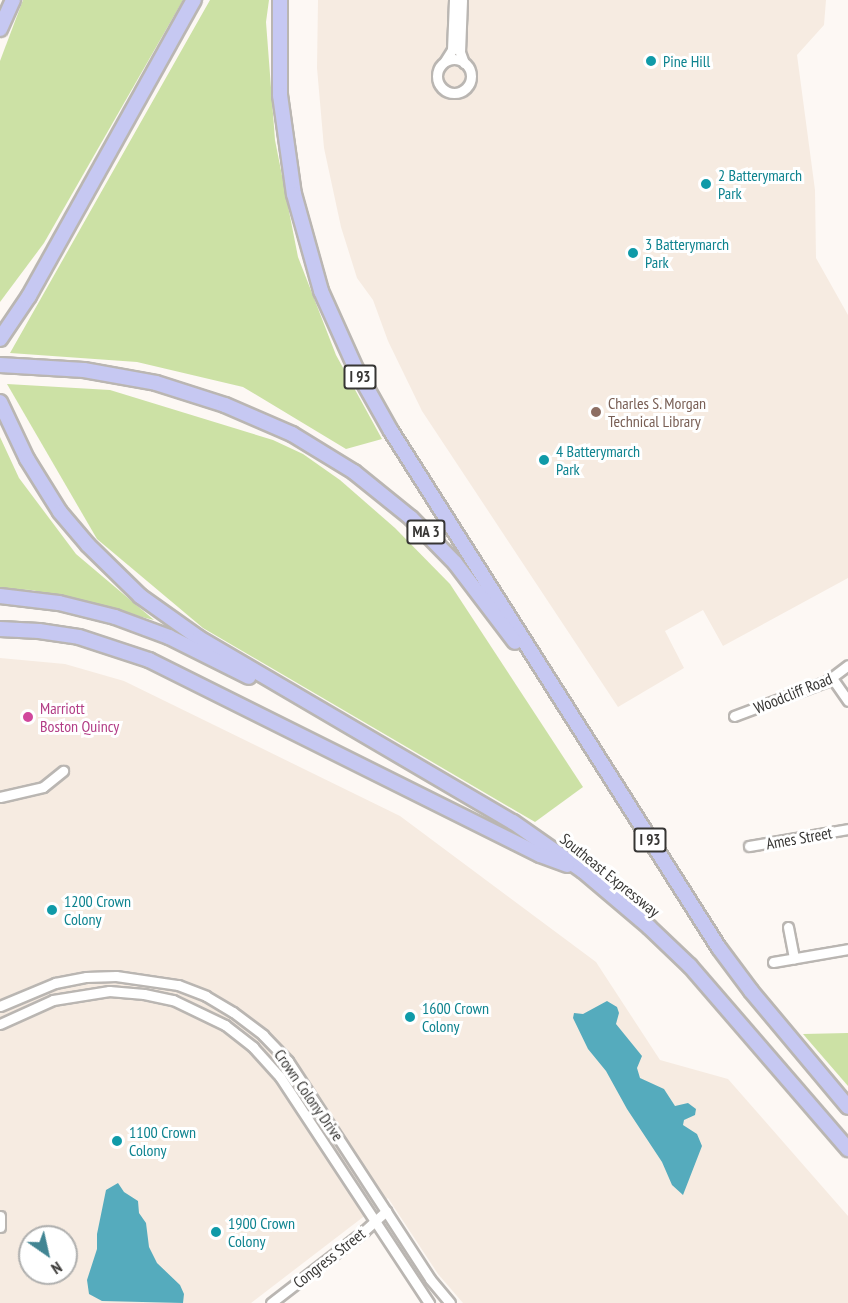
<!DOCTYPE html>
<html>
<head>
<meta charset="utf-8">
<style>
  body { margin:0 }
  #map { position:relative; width:848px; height:1303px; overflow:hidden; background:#fdf8f4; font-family:"PT Sans Narrow",sans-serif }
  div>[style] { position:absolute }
  .built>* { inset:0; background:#f6ebe1 }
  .green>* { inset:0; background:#cce1a5 }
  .water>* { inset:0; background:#55abbd }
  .roads { filter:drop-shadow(2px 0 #bab6b2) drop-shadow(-2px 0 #bab6b2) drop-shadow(0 2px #bab6b2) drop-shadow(0 -2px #bab6b2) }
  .minor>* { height:9px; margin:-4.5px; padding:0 4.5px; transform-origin:4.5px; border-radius:4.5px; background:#fff }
  .minor>.ring { margin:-4.5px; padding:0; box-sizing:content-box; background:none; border:9px solid #fff; border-radius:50% }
  .highway>* { height:14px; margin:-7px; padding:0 7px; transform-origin:7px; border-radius:7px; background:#c6c8f2 }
  .dots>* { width:16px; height:16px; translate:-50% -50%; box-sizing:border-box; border:3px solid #fff; border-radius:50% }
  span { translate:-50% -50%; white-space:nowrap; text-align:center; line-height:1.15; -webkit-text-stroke:6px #fff; paint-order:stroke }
  .shield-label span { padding:2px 4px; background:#fff; border:2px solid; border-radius:4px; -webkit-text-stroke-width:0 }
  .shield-label { font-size:15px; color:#373634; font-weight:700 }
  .culture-label { font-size:16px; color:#0d838f }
  .left { translate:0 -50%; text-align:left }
  .education-label { font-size:16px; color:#785e54 }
  .street-label { font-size:16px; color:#373634 }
  .hotel-label { font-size:16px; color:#b23c85 }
  .north { position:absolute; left:18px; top:1225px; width:60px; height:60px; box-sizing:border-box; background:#fff; border:2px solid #afafae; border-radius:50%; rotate:146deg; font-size:16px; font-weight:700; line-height:24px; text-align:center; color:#373634 }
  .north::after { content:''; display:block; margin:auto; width:21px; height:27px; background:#418593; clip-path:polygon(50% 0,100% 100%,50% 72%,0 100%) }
</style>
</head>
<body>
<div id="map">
  <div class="built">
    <i style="clip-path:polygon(318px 0,826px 0,824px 25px,797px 55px,815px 190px,816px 258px,848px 315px,848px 578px,723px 646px,703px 610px,665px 631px,684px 668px,618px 707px,422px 411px,388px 341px,373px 300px,357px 278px,341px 227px,324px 148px,317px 68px)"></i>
    <i style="clip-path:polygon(evenodd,0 658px,65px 664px,124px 681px,400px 816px,596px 962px,660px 1060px,728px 1079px,848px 1216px,848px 1303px,463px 1303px,438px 1274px,388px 1198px,251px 1303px,0 1303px,0 658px,30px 1237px,66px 1237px,66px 1273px,30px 1273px,30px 1237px)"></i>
  </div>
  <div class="green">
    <i style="clip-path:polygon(23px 0,183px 0,44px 243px,0 302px,0 61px)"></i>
    <i style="clip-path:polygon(210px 0,269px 0,266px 22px,275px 140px,298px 257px,336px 355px,382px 439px,346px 449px,243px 387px,137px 362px,10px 353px)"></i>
    <i style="clip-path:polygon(7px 384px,110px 390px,273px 440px,303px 454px,340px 480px,395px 528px,450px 584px,583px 787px,535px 822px,203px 628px,97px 539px)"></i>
    <i style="clip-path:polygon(0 437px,19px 478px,76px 554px,154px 620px,32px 590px,0 589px)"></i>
    <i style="clip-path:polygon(848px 1033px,848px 1086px,803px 1034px)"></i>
  </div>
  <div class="water">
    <i style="clip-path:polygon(607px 1001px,617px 1007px,619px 1013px,616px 1024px,642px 1056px,637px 1068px,640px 1078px,664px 1089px,675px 1106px,688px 1103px,696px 1109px,695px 1115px,684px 1120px,683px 1125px,697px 1134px,702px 1146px,683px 1195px,672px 1185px,662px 1162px,627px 1109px,606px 1071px,588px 1049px,573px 1018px,574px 1013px,583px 1014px)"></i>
    <i style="clip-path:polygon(118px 1183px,124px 1192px,138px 1201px,139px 1213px,146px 1223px,149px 1247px,157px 1263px,180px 1285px,184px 1294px,183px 1303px,102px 1301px,89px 1294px,87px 1280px,97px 1249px,97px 1234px,106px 1190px)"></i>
  </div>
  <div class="roads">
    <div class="minor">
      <i style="left:462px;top:0;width:52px;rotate:92.2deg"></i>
      <i style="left:460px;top:52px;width:12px;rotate:70deg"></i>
      <i class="ring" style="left:437px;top:59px;width:25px;height:25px"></i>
      <i style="left:445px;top:61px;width:13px;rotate:-58deg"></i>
      <i style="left:452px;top:50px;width:50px;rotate:-87.7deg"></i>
      <i style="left:832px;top:678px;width:28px;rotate:55deg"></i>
      <i style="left:734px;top:716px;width:99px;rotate:-20.6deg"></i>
      <i style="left:827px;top:681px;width:26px;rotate:-37deg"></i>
      <i style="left:0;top:797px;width:44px;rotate:-13.1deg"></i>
      <i style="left:43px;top:787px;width:26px;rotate:-39deg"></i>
      <i style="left:749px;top:846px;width:100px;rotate:-9.7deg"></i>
      <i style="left:788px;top:927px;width:32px;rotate:79deg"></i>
      <i style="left:773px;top:962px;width:76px;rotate:-9.8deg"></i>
      <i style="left:0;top:1006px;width:60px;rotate:-22.7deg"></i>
      <i style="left:55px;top:983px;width:32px;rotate:-11deg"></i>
      <i style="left:86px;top:977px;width:30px;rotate:-2deg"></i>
      <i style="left:116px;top:976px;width:63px;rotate:8.3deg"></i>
      <i style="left:178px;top:985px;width:30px;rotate:21deg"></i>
      <i style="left:206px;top:996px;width:31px;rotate:31deg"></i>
      <i style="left:233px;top:1012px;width:38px;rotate:37deg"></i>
      <i style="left:263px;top:1035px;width:36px;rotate:46deg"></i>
      <i style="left:288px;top:1061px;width:260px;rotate:56.9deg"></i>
      <i style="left:430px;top:1279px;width:31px;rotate:50deg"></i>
      <i style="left:0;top:1024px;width:58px;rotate:-24.4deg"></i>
      <i style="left:53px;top:1000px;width:57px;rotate:-9.1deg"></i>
      <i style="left:109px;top:991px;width:35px;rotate:5deg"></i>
      <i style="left:144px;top:994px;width:30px;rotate:12deg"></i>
      <i style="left:173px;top:1000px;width:58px;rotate:25.7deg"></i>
      <i style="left:225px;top:1025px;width:36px;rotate:38deg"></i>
      <i style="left:253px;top:1047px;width:40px;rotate:48deg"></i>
      <i style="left:280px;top:1077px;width:271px;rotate:56.6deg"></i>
      <i style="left:0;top:1216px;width:11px;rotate:90deg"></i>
      <i style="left:271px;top:1303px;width:118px;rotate:-37.7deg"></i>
      <i style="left:364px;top:1231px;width:30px;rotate:-42deg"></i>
    </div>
    <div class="highway">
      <i style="left:280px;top:0;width:95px;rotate:90deg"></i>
      <i style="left:280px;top:95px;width:100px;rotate:82deg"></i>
      <i style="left:294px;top:194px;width:101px;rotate:74.4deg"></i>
      <i style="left:321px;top:291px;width:85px;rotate:65.8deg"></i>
      <i style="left:356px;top:369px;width:71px;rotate:60.6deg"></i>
      <i style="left:391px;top:431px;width:612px;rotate:57.61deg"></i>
      <i style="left:719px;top:948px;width:54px;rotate:53.3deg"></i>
      <i style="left:751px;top:991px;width:151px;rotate:50.1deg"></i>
      <i style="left:0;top:29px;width:32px;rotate:-66deg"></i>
      <i style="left:0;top:339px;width:52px;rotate:-56deg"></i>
      <i style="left:29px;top:296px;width:339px;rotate:-60.9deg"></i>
      <i style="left:0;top:365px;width:84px;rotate:3.4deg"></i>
      <i style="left:84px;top:370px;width:73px;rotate:10.2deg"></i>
      <i style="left:156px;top:383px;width:72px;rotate:17.7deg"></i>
      <i style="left:225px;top:405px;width:73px;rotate:23.4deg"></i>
      <i style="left:292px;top:434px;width:73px;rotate:31.5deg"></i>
      <i style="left:354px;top:472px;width:73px;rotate:38.9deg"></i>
      <i style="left:411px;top:518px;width:63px;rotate:45.6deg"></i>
      <i style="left:455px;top:563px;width:99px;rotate:52.8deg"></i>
      <i style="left:0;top:402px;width:63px;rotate:64.7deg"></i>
      <i style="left:27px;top:459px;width:62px;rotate:58.1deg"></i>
      <i style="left:60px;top:512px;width:43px;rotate:49.7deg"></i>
      <i style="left:88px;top:545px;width:73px;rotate:44.4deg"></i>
      <i style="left:140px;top:596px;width:72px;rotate:35.4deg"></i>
      <i style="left:199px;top:638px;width:364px;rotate:30.4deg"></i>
      <i style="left:513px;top:822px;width:85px;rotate:35deg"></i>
      <i style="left:583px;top:871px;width:87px;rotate:40.3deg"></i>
      <i style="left:649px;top:927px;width:57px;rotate:43.6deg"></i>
      <i style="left:690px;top:966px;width:242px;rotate:49.2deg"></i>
      <i style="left:0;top:596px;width:59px;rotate:6.8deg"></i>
      <i style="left:59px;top:603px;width:58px;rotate:14deg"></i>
      <i style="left:115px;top:617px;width:58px;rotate:20.3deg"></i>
      <i style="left:169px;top:637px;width:89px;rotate:26.6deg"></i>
      <i style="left:0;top:629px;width:39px;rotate:3deg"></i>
      <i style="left:39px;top:631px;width:40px;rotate:8.5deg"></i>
      <i style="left:79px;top:637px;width:74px;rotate:18.2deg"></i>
      <i style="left:149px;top:660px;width:437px;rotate:26.5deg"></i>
      <i style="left:540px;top:855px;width:29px;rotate:20deg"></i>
    </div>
  </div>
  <div class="dots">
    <i style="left:651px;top:61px;background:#0f9aa8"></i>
    <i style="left:706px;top:184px;background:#0f9aa8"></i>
    <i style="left:633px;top:253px;background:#0f9aa8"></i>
    <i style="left:596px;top:412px;background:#8d6e63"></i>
    <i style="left:544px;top:460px;background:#0f9aa8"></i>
    <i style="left:28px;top:717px;background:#d1479c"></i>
    <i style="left:52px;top:910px;background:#0f9aa8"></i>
    <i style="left:410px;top:1017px;background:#0f9aa8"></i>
    <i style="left:117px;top:1141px;background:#0f9aa8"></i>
    <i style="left:216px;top:1232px;background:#0f9aa8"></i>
  </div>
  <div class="shield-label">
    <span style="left:360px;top:377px">I 93</span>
    <span style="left:426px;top:532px">MA 3</span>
    <span style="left:650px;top:840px">I 93</span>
  </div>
  <div class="culture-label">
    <span class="left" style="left:663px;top:61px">Pine Hill</span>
    <span class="left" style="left:718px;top:184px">2 Batterymarch<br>Park</span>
    <span class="left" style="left:645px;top:253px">3 Batterymarch<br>Park</span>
    <span class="left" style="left:556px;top:460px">4 Batterymarch<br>Park</span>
    <span class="left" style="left:64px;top:910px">1200 Crown<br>Colony</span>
    <span class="left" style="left:422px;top:1017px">1600 Crown<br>Colony</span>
    <span class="left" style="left:129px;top:1141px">1100 Crown<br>Colony</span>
    <span class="left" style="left:228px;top:1232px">1900 Crown<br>Colony</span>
  </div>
  <div class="education-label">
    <span class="left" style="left:608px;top:412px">Charles S. Morgan<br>Technical Library</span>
  </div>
  <div class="street-label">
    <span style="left:793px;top:693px;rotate:-22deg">Woodcliff Road</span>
    <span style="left:799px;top:838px;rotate:-10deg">Ames Street</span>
    <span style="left:610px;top:875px;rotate:39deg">Southeast Expressway</span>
    <span style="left:309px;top:1095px;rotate:55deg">Crown Colony Drive</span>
    <span style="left:329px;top:1258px;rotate:-38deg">Congress Street</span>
  </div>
  <div class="hotel-label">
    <span class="left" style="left:40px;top:717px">Marriott<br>Boston Quincy</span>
  </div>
  <div class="north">N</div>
</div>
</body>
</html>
